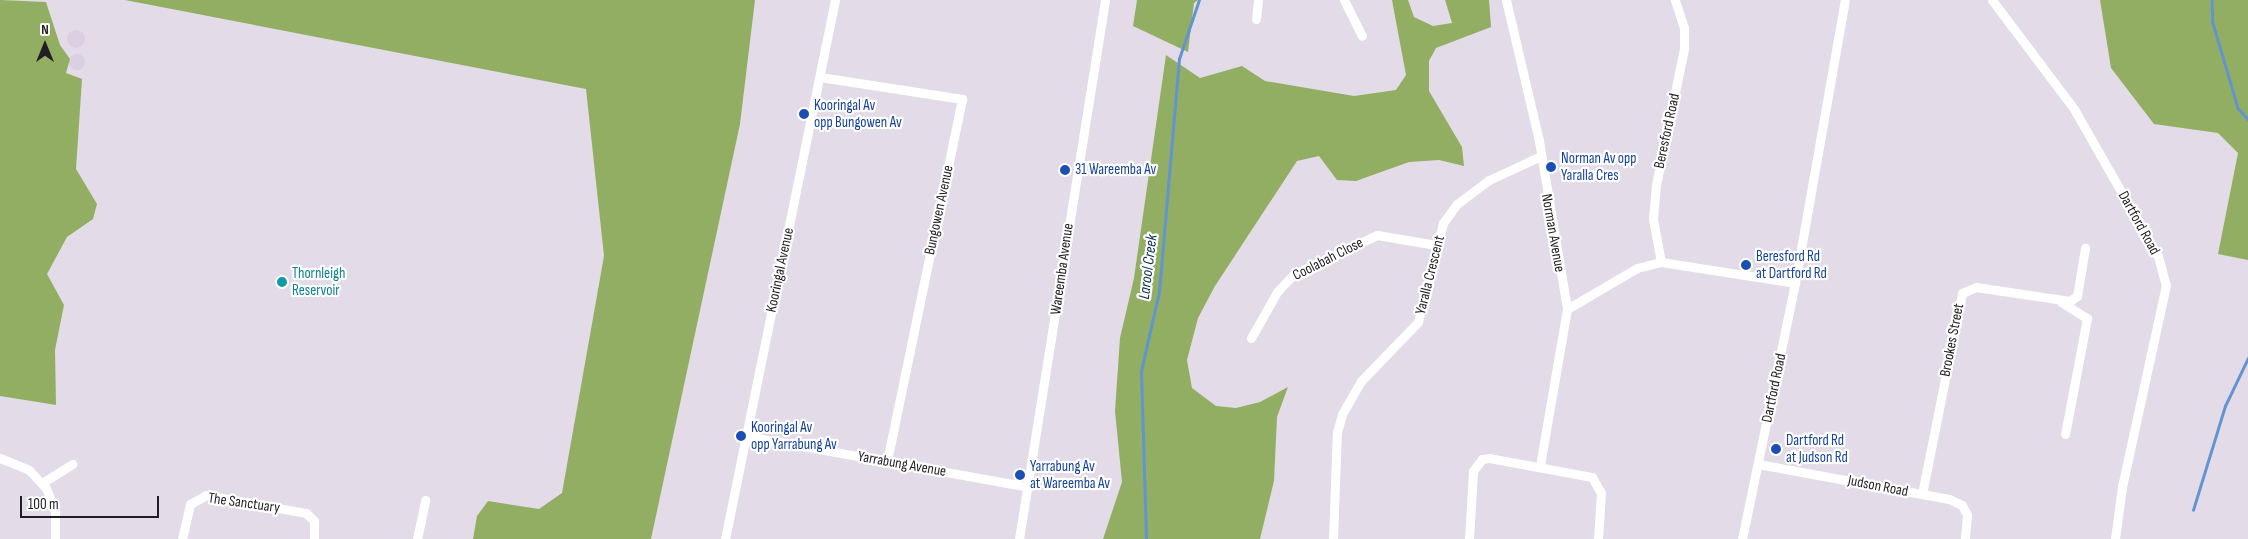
<!DOCTYPE html>
<html>
<head>
<meta charset="utf-8">
<style>
  body { margin:0 }
  #map { position:relative; width:2248px; height:539px; overflow:hidden; background:#e3dbe8; font-family:"Sofia Sans Condensed",sans-serif }
  div>[style] { position:absolute }
  .built>* { inset:0; background:#dacfe3 }
  .round { border-radius:50% }
  .forest>* { inset:0; background:#92ae63 }
  .stream>* { height:2.5px; margin:-1.25px; padding:0 1.25px; transform-origin:1.25px; border-radius:1.25px; background:#6294d0 }
  .minor>* { height:9px; margin:-4.5px; padding:0 4.5px; transform-origin:4.5px; border-radius:4.5px; background:#fff }
  .dots>* { width:14px; height:14px; translate:-50% -50%; box-sizing:border-box; border:2px solid #fff; border-radius:50% }
  span { translate:-50% -50%; white-space:nowrap; text-align:center; line-height:1.15; -webkit-text-stroke:4.5px #fff; paint-order:stroke }
  .transit-label { font-size:15px; color:#164399 }
  .left { translate:0 -50%; text-align:left }
  .street-label { font-size:15px; color:#211e23 }
  .culture-label { font-size:15px; color:#0d838f }
  .water-label { font-size:16px; color:#0b2f56; font-style:italic }
  .north { position:absolute; left:20px; top:20px; width:50px; height:50px; -webkit-text-stroke:4px #fff; paint-order:stroke; rotate:0deg; font-size:14px; font-weight:700; line-height:20px; text-align:center; color:#211e23 }
  .north::after { content:''; display:block; margin:auto; width:18px; height:22px; background:#211e23; clip-path:polygon(50% 0,100% 100%,50% 72%,0 100%) }
  .scale { position:absolute; left:20px; top:496px; width:139px; height:22px; box-sizing:border-box; border:2px solid #211e23; border-top:0; padding-left:6px; font-size:15px; line-height:18px; white-space:nowrap; color:#211e23; -webkit-text-stroke:4px #fff; paint-order:stroke }
</style>
</head>
<body>
<div id="map">
  <div class="built">
    <i class="round" style="left:67px;top:30px;width:18px;height:18px"></i>
    <i class="round" style="left:69px;top:54px;width:16px;height:16px"></i>
  </div>
  <div class="forest">
    <i style="clip-path:polygon(0 0,46px 2px,60px 45px,70px 59px,66px 73px,82px 79px,76px 169px,97px 204px,93px 219px,67px 237px,47px 274px,64px 305px,55px 350px,56px 405px,0 396px)"></i>
    <i style="clip-path:polygon(125px 0,755px 0,740px 124px,651px 539px,473px 539px,477px 516px,488px 501px,539px 509px,562px 493px,604px 256px,586px 89px)"></i>
    <i style="clip-path:polygon(1137px 0,1198px 0,1194px 3px,1188px 52px,1133px 26px)"></i>
    <i style="clip-path:polygon(1392px 0,1408px 0,1414px 17px,1433px 26px,1452px 23px,1445px 0,1489px 0,1491px 27px,1436px 48px,1429px 61px,1429px 91px,1462px 147px,1464px 166px,1439px 160px,1409px 162px,1356px 181px,1337px 180px,1319px 156px,1297px 161px,1215px 286px,1198px 318px,1187px 360px,1192px 388px,1216px 406px,1236px 408px,1260px 402px,1288px 387px,1277px 417px,1274px 481px,1260px 539px,1103px 539px,1122px 482px,1115px 411px,1120px 338px,1134px 278px,1166px 55px,1200px 78px,1242px 66px,1265px 81px,1354px 96px,1396px 90px,1406px 75px)"></i>
    <i style="clip-path:polygon(2100px 0,2248px 0,2248px 260px,2218px 254px,2238px 153px,2218px 133px,2154px 124px,2111px 68px)"></i>
  </div>
  <div class="stream">
    <i style="left:2212px;top:0;width:23px;rotate:88deg"></i>
    <i style="left:2213px;top:23px;width:89px;rotate:73.6deg"></i>
    <i style="left:2238px;top:108px;width:15px;rotate:48deg"></i>
    <i style="left:2193px;top:510px;width:109px;rotate:-72.9deg"></i>
    <i style="left:2225px;top:406px;width:53px;rotate:-64.4deg"></i>
    <i style="left:1146px;top:539px;width:168px;rotate:-91.7deg"></i>
    <i style="left:1141px;top:371px;width:81px;rotate:-77.2deg"></i>
    <i style="left:1159px;top:292px;width:234px;rotate:-85.1deg"></i>
    <i style="left:1179px;top:59px;width:62px;rotate:-71.3deg"></i>
  </div>
  <div class="minor">
    <i style="left:1344px;top:0;width:40px;rotate:63.4deg"></i>
    <i style="left:1506px;top:0;width:145px;rotate:76.8deg"></i>
    <i style="left:1539px;top:141px;width:170px;rotate:80.5deg"></i>
    <i style="left:1567px;top:309px;width:159px;rotate:99.8deg"></i>
    <i style="left:1992px;top:0;width:136px;rotate:53deg"></i>
    <i style="left:2074px;top:109px;width:169px;rotate:60.3deg"></i>
    <i style="left:2158px;top:256px;width:30px;rotate:75deg"></i>
    <i style="left:2166px;top:285px;width:207px;rotate:102.3deg"></i>
    <i style="left:2122px;top:487px;width:52px;rotate:97.7deg"></i>
    <i style="left:1256px;top:19px;width:19px;rotate:-84deg"></i>
    <i style="left:820px;top:77px;width:144px;rotate:8.8deg"></i>
    <i style="left:962px;top:99px;width:370px;rotate:101.7deg"></i>
    <i style="left:1661px;top:262px;width:44px;rotate:-100.5deg"></i>
    <i style="left:1653px;top:219px;width:34px;rotate:-85deg"></i>
    <i style="left:1656px;top:185px;width:139px;rotate:-78.4deg"></i>
    <i style="left:1684px;top:49px;width:21px;rotate:-90deg"></i>
    <i style="left:1684px;top:28px;width:29px;rotate:-108deg"></i>
    <i style="left:2061px;top:302px;width:31px;rotate:32deg"></i>
    <i style="left:2087px;top:318px;width:118px;rotate:100.7deg"></i>
    <i style="left:1567px;top:309px;width:81px;rotate:-30.4deg"></i>
    <i style="left:1637px;top:268px;width:25px;rotate:-14deg"></i>
    <i style="left:1661px;top:262px;width:136px;rotate:8.9deg"></i>
    <i style="left:1251px;top:338px;width:53px;rotate:-60.5deg"></i>
    <i style="left:1277px;top:292px;width:25px;rotate:-47deg"></i>
    <i style="left:1294px;top:274px;width:92px;rotate:-25.2deg"></i>
    <i style="left:1377px;top:235px;width:60px;rotate:9.6deg"></i>
    <i style="left:746px;top:436px;width:288px;rotate:10.2deg"></i>
    <i style="left:0;top:458px;width:31px;rotate:22deg"></i>
    <i style="left:29px;top:470px;width:25px;rotate:47deg"></i>
    <i style="left:46px;top:488px;width:26px;rotate:69deg"></i>
    <i style="left:55px;top:512px;width:27px;rotate:90deg"></i>
    <i style="left:1758px;top:464px;width:194px;rotate:10.4deg"></i>
    <i style="left:1949px;top:499px;width:14px;rotate:25deg"></i>
    <i style="left:1962px;top:505px;width:11px;rotate:63deg"></i>
    <i style="left:1967px;top:515px;width:24px;rotate:95deg"></i>
    <i style="left:42px;top:483px;width:36px;rotate:-32deg"></i>
    <i style="left:1922px;top:494px;width:205px;rotate:-78.7deg"></i>
    <i style="left:1962px;top:293px;width:15px;rotate:-23deg"></i>
    <i style="left:1976px;top:287px;width:95px;rotate:8.5deg"></i>
    <i style="left:2070px;top:301px;width:9px;rotate:-36deg"></i>
    <i style="left:2077px;top:296px;width:49px;rotate:-80.5deg"></i>
    <i style="left:182px;top:539px;width:36px;rotate:-77deg"></i>
    <i style="left:190px;top:504px;width:18px;rotate:-29deg"></i>
    <i style="left:206px;top:495px;width:102px;rotate:10.2deg"></i>
    <i style="left:306px;top:513px;width:11px;rotate:45deg"></i>
    <i style="left:314px;top:521px;width:18px;rotate:90deg"></i>
    <i style="left:417px;top:539px;width:40px;rotate:-78deg"></i>
    <i style="left:725px;top:539px;width:550px;rotate:-78.47deg"></i>
    <i style="left:1019px;top:539px;width:546px;rotate:-80.93deg"></i>
    <i style="left:1333px;top:539px;width:107px;rotate:-87.9deg"></i>
    <i style="left:1337px;top:432px;width:19px;rotate:-74deg"></i>
    <i style="left:1342px;top:414px;width:38px;rotate:-60deg"></i>
    <i style="left:1361px;top:381px;width:82px;rotate:-46deg"></i>
    <i style="left:1418px;top:322px;width:102px;rotate:-75.8deg"></i>
    <i style="left:1443px;top:223px;width:24px;rotate:-54deg"></i>
    <i style="left:1457px;top:204px;width:40px;rotate:-37deg"></i>
    <i style="left:1489px;top:180px;width:57px;rotate:-24.8deg"></i>
    <i style="left:1469px;top:539px;width:68px;rotate:-86.6deg"></i>
    <i style="left:1473px;top:471px;width:15px;rotate:-53deg"></i>
    <i style="left:1482px;top:459px;width:7px;rotate:-8deg"></i>
    <i style="left:1489px;top:458px;width:105px;rotate:10.5deg"></i>
    <i style="left:1592px;top:477px;width:18px;rotate:61deg"></i>
    <i style="left:1601px;top:493px;width:46px;rotate:93.7deg"></i>
    <i style="left:1742px;top:539px;width:261px;rotate:-78.3deg"></i>
    <i style="left:1795px;top:283px;width:287px;rotate:-80deg"></i>
  </div>
  <div class="dots">
    <i style="left:804px;top:114px;background:#1a4fb4"></i>
    <i style="left:1551px;top:167px;background:#1a4fb4"></i>
    <i style="left:1065px;top:170px;background:#1a4fb4"></i>
    <i style="left:1746px;top:265px;background:#1a4fb4"></i>
    <i style="left:282px;top:282px;background:#0f9aa8"></i>
    <i style="left:741px;top:436px;background:#1a4fb4"></i>
    <i style="left:1776px;top:449px;background:#1a4fb4"></i>
    <i style="left:1020px;top:475px;background:#1a4fb4"></i>
  </div>
  <div class="transit-label">
    <span class="left" style="left:814px;top:114px">Kooringal Av<br>opp Bungowen Av</span>
    <span class="left" style="left:1561px;top:167px">Norman Av opp<br>Yaralla Cres</span>
    <span class="left" style="left:1075px;top:170px">31 Wareemba Av</span>
    <span class="left" style="left:1756px;top:265px">Beresford Rd<br>at Dartford Rd</span>
    <span class="left" style="left:751px;top:436px">Kooringal Av<br>opp Yarrabung Av</span>
    <span class="left" style="left:1786px;top:449px">Dartford Rd<br>at Judson Rd</span>
    <span class="left" style="left:1030px;top:475px">Yarrabung Av<br>at Wareemba Av</span>
  </div>
  <div class="street-label">
    <span style="left:1667px;top:131px;rotate:-78deg">Beresford Road</span>
    <span style="left:939px;top:210px;rotate:-78deg">Bungowen Avenue</span>
    <span style="left:2139px;top:223px;rotate:61deg">Dartford Road</span>
    <span style="left:1553px;top:233px;rotate:80deg">Norman Avenue</span>
    <span style="left:1328px;top:259px;rotate:-27deg">Coolabah Close</span>
    <span style="left:1062px;top:269px;rotate:-82deg">Wareemba Avenue</span>
    <span style="left:780px;top:270px;rotate:-78deg">Kooringal Avenue</span>
    <span style="left:1430px;top:275px;rotate:-76deg">Yaralla Crescent</span>
    <span style="left:1952px;top:340px;rotate:-79deg">Brookes Street</span>
    <span style="left:1774px;top:388px;rotate:-78deg">Dartford Road</span>
    <span style="left:902px;top:464px;rotate:10deg">Yarrabung Avenue</span>
    <span style="left:1878px;top:486px;rotate:11deg">Judson Road</span>
    <span style="left:244px;top:503px;rotate:8deg">The Sanctuary</span>
  </div>
  <div class="culture-label">
    <span class="left" style="left:292px;top:282px">Thornleigh<br>Reservoir</span>
  </div>
  <div class="water-label">
    <span style="left:1149px;top:267px;rotate:-83deg">Larool Creek</span>
  </div>
  <div class="north">N</div>
  <div class="scale">100 m</div>
</div>
</body>
</html>
